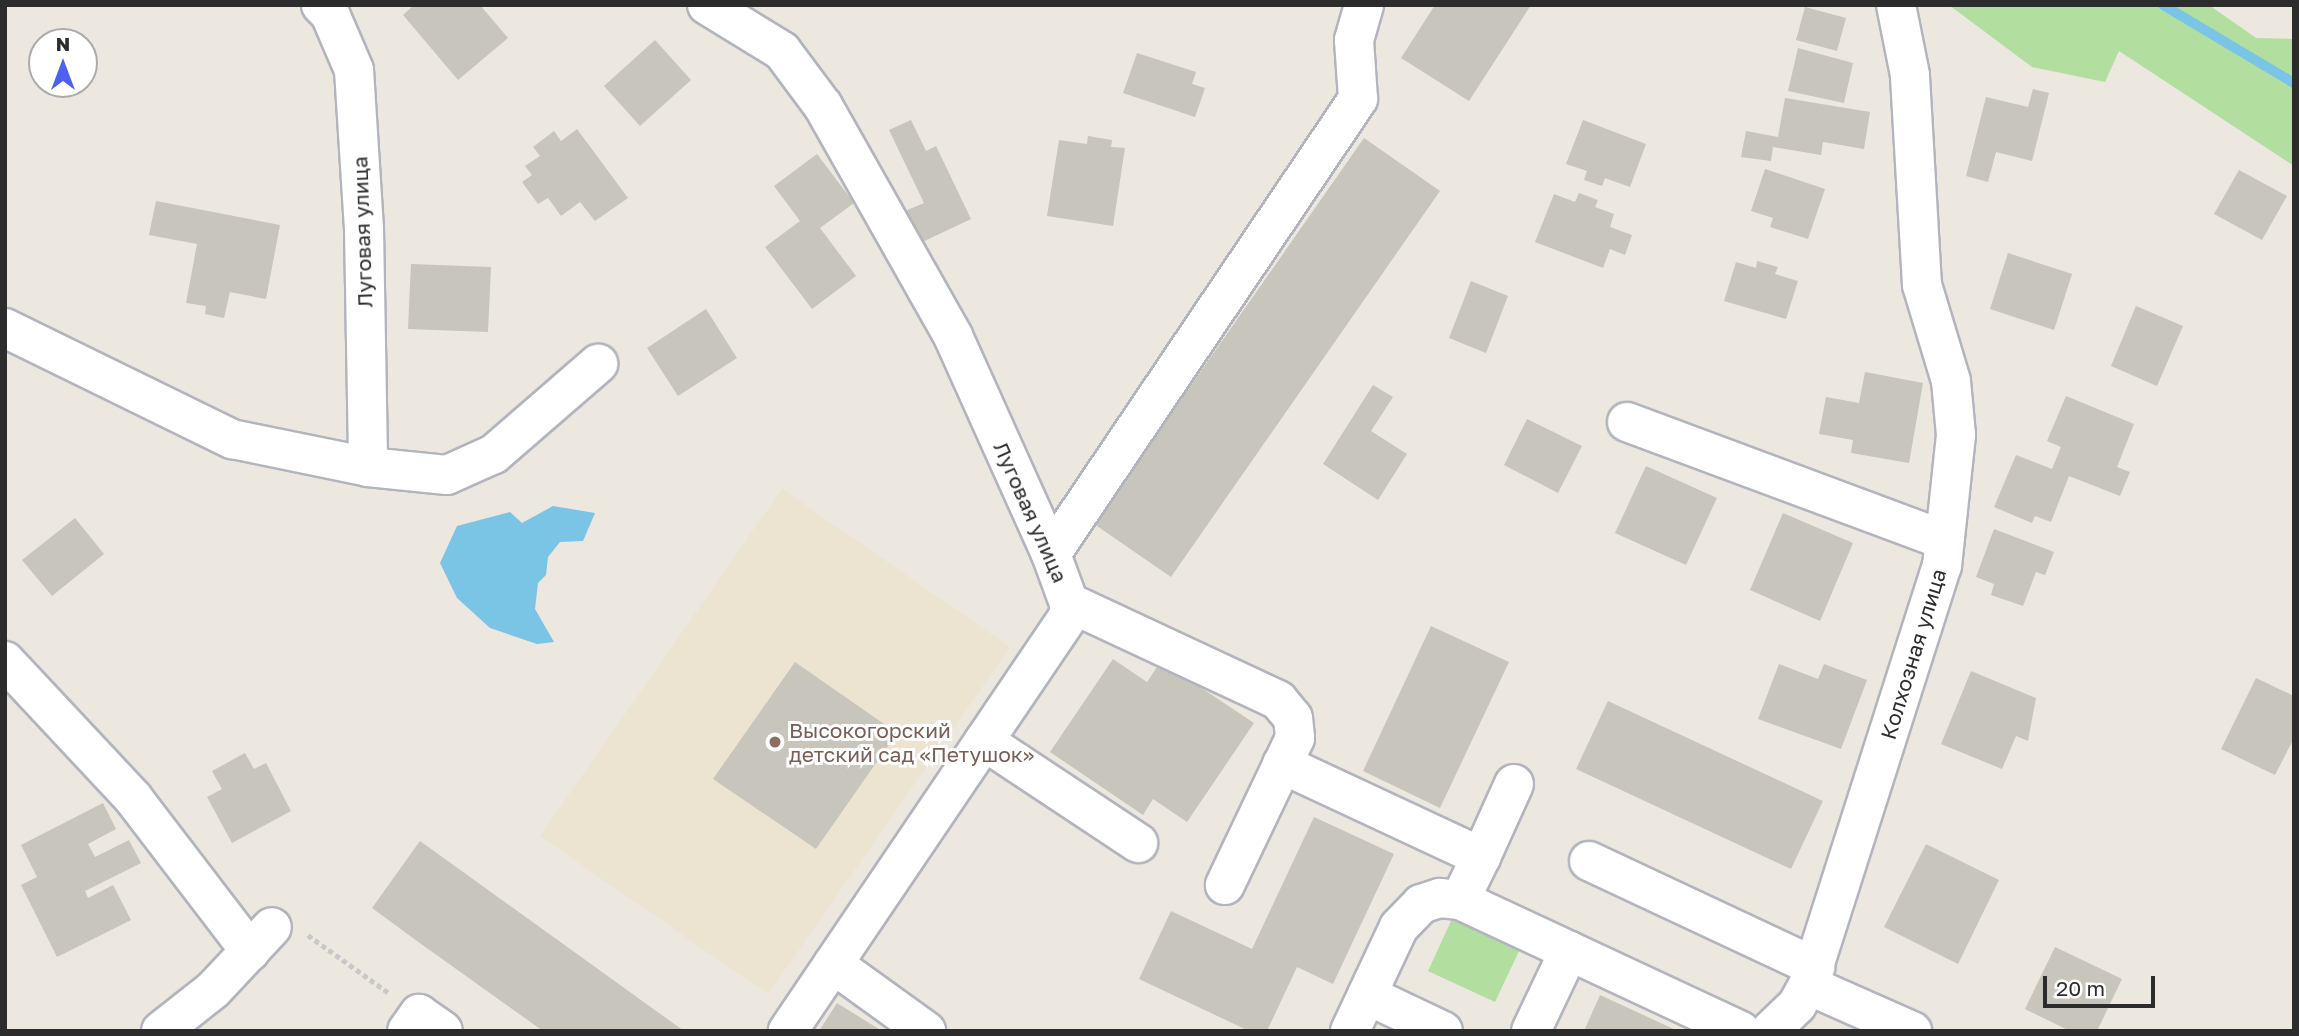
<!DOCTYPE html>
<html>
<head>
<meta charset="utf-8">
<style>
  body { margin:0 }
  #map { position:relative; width:2299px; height:1036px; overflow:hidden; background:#ece7df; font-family:"Golos Text",sans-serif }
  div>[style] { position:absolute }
  .education>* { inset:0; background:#ece4d0 }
  .green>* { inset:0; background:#b2dea0 }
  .water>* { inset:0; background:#7ac4e6 }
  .stream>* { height:10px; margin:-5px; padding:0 5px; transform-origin:5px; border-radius:5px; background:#7ac4e6 }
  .building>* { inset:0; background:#c8c5bd }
  .path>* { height:4.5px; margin-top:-2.25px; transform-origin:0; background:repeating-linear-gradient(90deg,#c8c8c8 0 5px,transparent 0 8.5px) }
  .roads { filter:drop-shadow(2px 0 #b2b4be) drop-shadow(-2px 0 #b2b4be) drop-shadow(0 2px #b2b4be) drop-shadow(0 -2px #b2b4be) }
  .minor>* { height:38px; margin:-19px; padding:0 19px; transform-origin:19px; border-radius:19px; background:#fff }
  .dots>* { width:19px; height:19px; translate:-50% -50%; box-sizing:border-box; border:4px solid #fff; border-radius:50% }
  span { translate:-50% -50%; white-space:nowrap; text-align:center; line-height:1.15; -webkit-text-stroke:6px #fff; paint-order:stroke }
  .street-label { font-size:21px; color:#2c2c2c }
  .education-label { font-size:21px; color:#785e54 }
  .left { translate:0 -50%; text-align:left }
  .frame { position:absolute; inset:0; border:7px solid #2c2c2c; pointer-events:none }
  .north { position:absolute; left:28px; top:28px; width:70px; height:70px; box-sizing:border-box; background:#fff; border:2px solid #ababab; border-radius:50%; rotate:0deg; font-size:19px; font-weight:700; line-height:28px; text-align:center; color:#2c2c2c }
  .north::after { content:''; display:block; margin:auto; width:24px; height:32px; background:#4c62ec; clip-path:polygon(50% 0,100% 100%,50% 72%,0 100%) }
  .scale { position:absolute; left:2043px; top:976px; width:112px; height:32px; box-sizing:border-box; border:4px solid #2c2c2c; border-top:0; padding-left:9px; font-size:21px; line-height:24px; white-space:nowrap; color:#2c2c2c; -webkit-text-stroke:5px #fff; paint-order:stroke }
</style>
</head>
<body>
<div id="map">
  <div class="education">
    <i style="clip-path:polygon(782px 489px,1010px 647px,768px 994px,540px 836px)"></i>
  </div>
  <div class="green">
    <i style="clip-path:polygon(1949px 5px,2209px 5px,2256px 38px,2294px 39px,2294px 166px,2119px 51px,2105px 82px,2032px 67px)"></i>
    <i style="clip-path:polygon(1452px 919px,1519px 951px,1495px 1002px,1428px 971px)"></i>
  </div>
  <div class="water">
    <i style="clip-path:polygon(553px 506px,595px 513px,583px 541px,560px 542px,548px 557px,546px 575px,538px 583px,535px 609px,554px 642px,537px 644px,490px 628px,457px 598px,440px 563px,457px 526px,510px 512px,522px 523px)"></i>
  </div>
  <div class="stream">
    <i style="left:2163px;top:5px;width:152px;rotate:30.8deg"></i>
  </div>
  <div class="building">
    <i style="clip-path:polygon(414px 5px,480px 5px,508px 38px,458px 80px,403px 15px)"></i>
    <i style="clip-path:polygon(1435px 5px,1531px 5px,1469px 101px,1401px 58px)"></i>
    <i style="clip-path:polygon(1805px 7px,1846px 18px,1837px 51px,1796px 40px)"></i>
    <i style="clip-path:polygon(655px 40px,691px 80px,640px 126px,604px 86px)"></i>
    <i style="clip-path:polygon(1798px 48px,1853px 63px,1844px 103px,1788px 91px)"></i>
    <i style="clip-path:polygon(1137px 53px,1196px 72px,1192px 84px,1205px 88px,1195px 117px,1123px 93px)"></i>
    <i style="clip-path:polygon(2033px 89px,2049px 93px,2032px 161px,1996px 152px,1988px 182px,1966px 176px,1986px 97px,2028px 107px)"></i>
    <i style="clip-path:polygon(1785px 98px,1870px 112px,1864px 149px,1823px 142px,1821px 155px,1773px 147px,1771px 161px,1741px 157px,1746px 131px,1778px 137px)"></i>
    <i style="clip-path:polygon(911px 120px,926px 151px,936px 146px,971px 219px,914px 246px,898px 214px,924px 203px,889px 130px)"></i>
    <i style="clip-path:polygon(1583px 120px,1646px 144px,1630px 187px,1605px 178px,1602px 186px,1584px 180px,1587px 171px,1566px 164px)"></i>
    <i style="clip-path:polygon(577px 129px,628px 198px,595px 221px,580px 202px,561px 216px,548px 198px,538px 204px,522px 182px,532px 175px,525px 166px,540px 156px,533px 147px,554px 131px,561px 141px)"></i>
    <i style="clip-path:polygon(1088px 136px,1112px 140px,1111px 147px,1125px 148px,1113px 226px,1047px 216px,1059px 140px,1087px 144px)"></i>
    <i style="clip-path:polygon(1364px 138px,1440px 191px,1171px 577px,1094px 524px)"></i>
    <i style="clip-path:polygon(817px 154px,854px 203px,820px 228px,856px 276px,812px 309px,765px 247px,800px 221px,774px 186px)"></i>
    <i style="clip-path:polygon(1765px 169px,1825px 189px,1808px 239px,1770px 227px,1773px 218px,1751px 211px)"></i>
    <i style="clip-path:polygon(2239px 170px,2287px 196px,2262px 240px,2214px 214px)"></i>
    <i style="clip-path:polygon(1579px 193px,1598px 200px,1595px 207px,1614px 214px,1610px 227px,1632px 235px,1625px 255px,1610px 249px,1603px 268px,1535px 242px,1554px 194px,1575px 202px)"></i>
    <i style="clip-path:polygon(156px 201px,280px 225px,266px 299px,230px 292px,224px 318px,205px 314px,206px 306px,186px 303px,197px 244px,149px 235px)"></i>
    <i style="clip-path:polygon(2008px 253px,2072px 274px,2054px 330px,1990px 309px)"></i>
    <i style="clip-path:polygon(1757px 261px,1778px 267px,1775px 274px,1798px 281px,1786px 319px,1724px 301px,1736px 262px,1756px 268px)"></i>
    <i style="clip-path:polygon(411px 264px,491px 267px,488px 332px,408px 329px)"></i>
    <i style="clip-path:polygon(1471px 281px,1508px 296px,1486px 353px,1449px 338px)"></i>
    <i style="clip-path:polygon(2136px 306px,2183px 326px,2157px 386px,2111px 366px)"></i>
    <i style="clip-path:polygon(706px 309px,737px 358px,678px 396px,647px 348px)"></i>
    <i style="clip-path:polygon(1865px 372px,1923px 383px,1909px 463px,1851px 453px,1853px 440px,1819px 434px,1826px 397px,1859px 403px)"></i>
    <i style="clip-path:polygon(1373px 385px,1393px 397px,1371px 431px,1407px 454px,1378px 500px,1323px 464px)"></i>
    <i style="clip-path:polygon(2066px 396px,2134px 424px,2117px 467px,2130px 472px,2120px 496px,2069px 476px,2051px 522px,2035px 516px,2032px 523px,1994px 507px,2016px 455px,2052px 469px,2061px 447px,2047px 441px)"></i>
    <i style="clip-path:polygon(1527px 419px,1582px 446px,1558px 493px,1504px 465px)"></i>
    <i style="clip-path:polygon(1646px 466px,1717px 498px,1686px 565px,1615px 533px)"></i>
    <i style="clip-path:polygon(1783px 513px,1853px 543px,1820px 621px,1750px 590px)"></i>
    <i style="clip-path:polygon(75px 518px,104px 554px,52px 596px,22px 560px)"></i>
    <i style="clip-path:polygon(1994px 529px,2054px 552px,2045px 575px,2036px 572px,2023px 606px,1991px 595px,1994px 584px,1976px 577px)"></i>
    <i style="clip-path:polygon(1431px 626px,1509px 662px,1440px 808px,1363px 771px)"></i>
    <i style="clip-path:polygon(1113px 659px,1147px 682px,1161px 661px,1254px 723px,1187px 822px,1153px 799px,1143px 815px,1050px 752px)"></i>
    <i style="clip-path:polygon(795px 662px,897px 733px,816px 849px,713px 779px)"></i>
    <i style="clip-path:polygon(1779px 664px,1818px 679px,1824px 664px,1867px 680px,1841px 749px,1758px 719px)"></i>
    <i style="clip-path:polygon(1971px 671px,2036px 698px,2028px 741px,2016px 736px,2002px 769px,1941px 744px)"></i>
    <i style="clip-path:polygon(2256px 678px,2294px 696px,2294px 738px,2275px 775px,2221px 749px)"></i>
    <i style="clip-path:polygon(1608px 701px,1823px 801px,1791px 869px,1576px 769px)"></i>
    <i style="clip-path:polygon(245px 753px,254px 769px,266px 763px,291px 811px,232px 843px,207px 797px,222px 789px,212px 771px)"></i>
    <i style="clip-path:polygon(103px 803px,116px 829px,88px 844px,95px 857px,129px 840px,141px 863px,85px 891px,88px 898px,113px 885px,131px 920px,57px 957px,21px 885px,37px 877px,21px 845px)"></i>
    <i style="clip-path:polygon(1314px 817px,1394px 854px,1333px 984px,1297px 967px,1267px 1031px,1249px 1031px,1139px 979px,1171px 911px,1252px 949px)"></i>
    <i style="clip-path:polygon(420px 841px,684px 1031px,543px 1031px,417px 941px,372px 908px)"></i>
    <i style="clip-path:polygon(1926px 844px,1999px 880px,1958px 964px,1884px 927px)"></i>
    <i style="clip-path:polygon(2055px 947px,2122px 979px,2097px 1031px,2070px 1031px,2025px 1009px)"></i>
    <i style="clip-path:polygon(1600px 995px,1678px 1031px,1584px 1031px)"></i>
    <i style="clip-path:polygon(837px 1003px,882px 1031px,819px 1031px)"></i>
  </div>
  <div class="path">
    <i style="left:308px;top:935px;width:100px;rotate:35.6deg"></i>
  </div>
  <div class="roads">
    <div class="minor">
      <i style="left:321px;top:5px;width:13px;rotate:45deg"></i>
      <i style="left:330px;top:14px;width:61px;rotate:66.8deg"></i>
      <i style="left:354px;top:70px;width:159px;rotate:86.4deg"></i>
      <i style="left:364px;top:229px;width:238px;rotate:89deg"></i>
      <i style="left:707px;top:5px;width:88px;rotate:31.5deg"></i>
      <i style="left:782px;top:51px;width:69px;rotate:53.3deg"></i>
      <i style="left:823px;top:106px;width:264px;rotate:60.5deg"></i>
      <i style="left:953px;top:336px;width:239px;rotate:65.8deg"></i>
      <i style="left:1051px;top:554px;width:55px;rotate:69.9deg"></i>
      <i style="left:1070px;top:606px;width:11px;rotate:100deg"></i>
      <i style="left:1068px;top:617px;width:500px;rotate:124.1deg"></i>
      <i style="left:5px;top:328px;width:253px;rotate:26.1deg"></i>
      <i style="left:232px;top:439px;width:139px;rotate:11.6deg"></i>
      <i style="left:368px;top:467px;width:79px;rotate:5.8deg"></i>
      <i style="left:447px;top:475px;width:51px;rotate:-24.1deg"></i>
      <i style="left:494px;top:454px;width:138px;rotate:-40.9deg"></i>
      <i style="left:1627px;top:422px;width:338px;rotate:20.4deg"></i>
      <i style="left:1051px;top:554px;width:549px;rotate:-55.99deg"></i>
      <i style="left:1358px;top:99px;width:59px;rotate:-93.9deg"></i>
      <i style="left:1354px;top:40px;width:36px;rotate:-74deg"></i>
      <i style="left:1070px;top:603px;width:230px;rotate:25deg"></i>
      <i style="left:1278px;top:700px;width:23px;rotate:50deg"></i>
      <i style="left:1293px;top:718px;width:20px;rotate:84deg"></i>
      <i style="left:1295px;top:738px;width:163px;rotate:115.5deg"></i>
      <i style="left:5px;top:661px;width:187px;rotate:46.9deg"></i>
      <i style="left:133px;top:798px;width:193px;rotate:52.6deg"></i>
      <i style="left:984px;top:741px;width:185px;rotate:33.5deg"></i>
      <i style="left:1282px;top:764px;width:220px;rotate:25deg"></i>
      <i style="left:1481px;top:857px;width:48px;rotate:116deg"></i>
      <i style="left:1481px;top:857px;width:80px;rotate:-65.7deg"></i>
      <i style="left:1589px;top:861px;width:250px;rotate:25.1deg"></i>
      <i style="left:833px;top:964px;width:115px;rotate:35.8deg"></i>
      <i style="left:1808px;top:985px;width:114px;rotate:23.9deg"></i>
      <i style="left:1367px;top:995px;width:84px;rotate:25.3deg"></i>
      <i style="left:161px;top:1031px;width:66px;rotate:-38.3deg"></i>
      <i style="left:213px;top:990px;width:86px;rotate:-46.9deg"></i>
      <i style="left:407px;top:1031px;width:21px;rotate:-55deg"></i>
      <i style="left:419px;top:1014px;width:29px;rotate:35deg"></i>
      <i style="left:1350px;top:1031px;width:115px;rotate:-64.8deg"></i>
      <i style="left:1399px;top:927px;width:32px;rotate:-46deg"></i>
      <i style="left:1421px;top:904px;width:20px;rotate:-18deg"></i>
      <i style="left:1440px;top:898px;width:20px;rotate:6deg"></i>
      <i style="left:1460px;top:900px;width:310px;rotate:25deg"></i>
      <i style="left:1531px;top:1031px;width:89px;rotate:-64.6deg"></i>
      <i style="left:1770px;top:1031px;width:37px;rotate:-44deg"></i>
      <i style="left:1797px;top:1005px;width:23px;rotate:-61deg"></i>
      <i style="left:1808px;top:985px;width:440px;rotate:-72.3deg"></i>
      <i style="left:1942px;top:566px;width:132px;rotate:-83.9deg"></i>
      <i style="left:1956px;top:435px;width:54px;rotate:-95.3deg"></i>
      <i style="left:1951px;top:381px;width:100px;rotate:-106.8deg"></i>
      <i style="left:1922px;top:285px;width:210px;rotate:-93.3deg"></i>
      <i style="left:1910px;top:75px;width:71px;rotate:-101.3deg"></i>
    </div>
  </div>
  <div class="dots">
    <i style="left:775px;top:742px;background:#8d6e63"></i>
  </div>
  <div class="street-label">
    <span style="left:362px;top:232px;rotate:-92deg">Луговая улица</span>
    <span style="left:1031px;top:512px;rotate:66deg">Луговая улица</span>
    <span style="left:1913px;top:654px;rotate:-73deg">Колхозная улица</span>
  </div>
  <div class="education-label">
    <span class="left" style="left:789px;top:742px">Высокогорский<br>детский сад «Петушок»</span>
  </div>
  <div class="frame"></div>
  <div class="north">N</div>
  <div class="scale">20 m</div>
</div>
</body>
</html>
